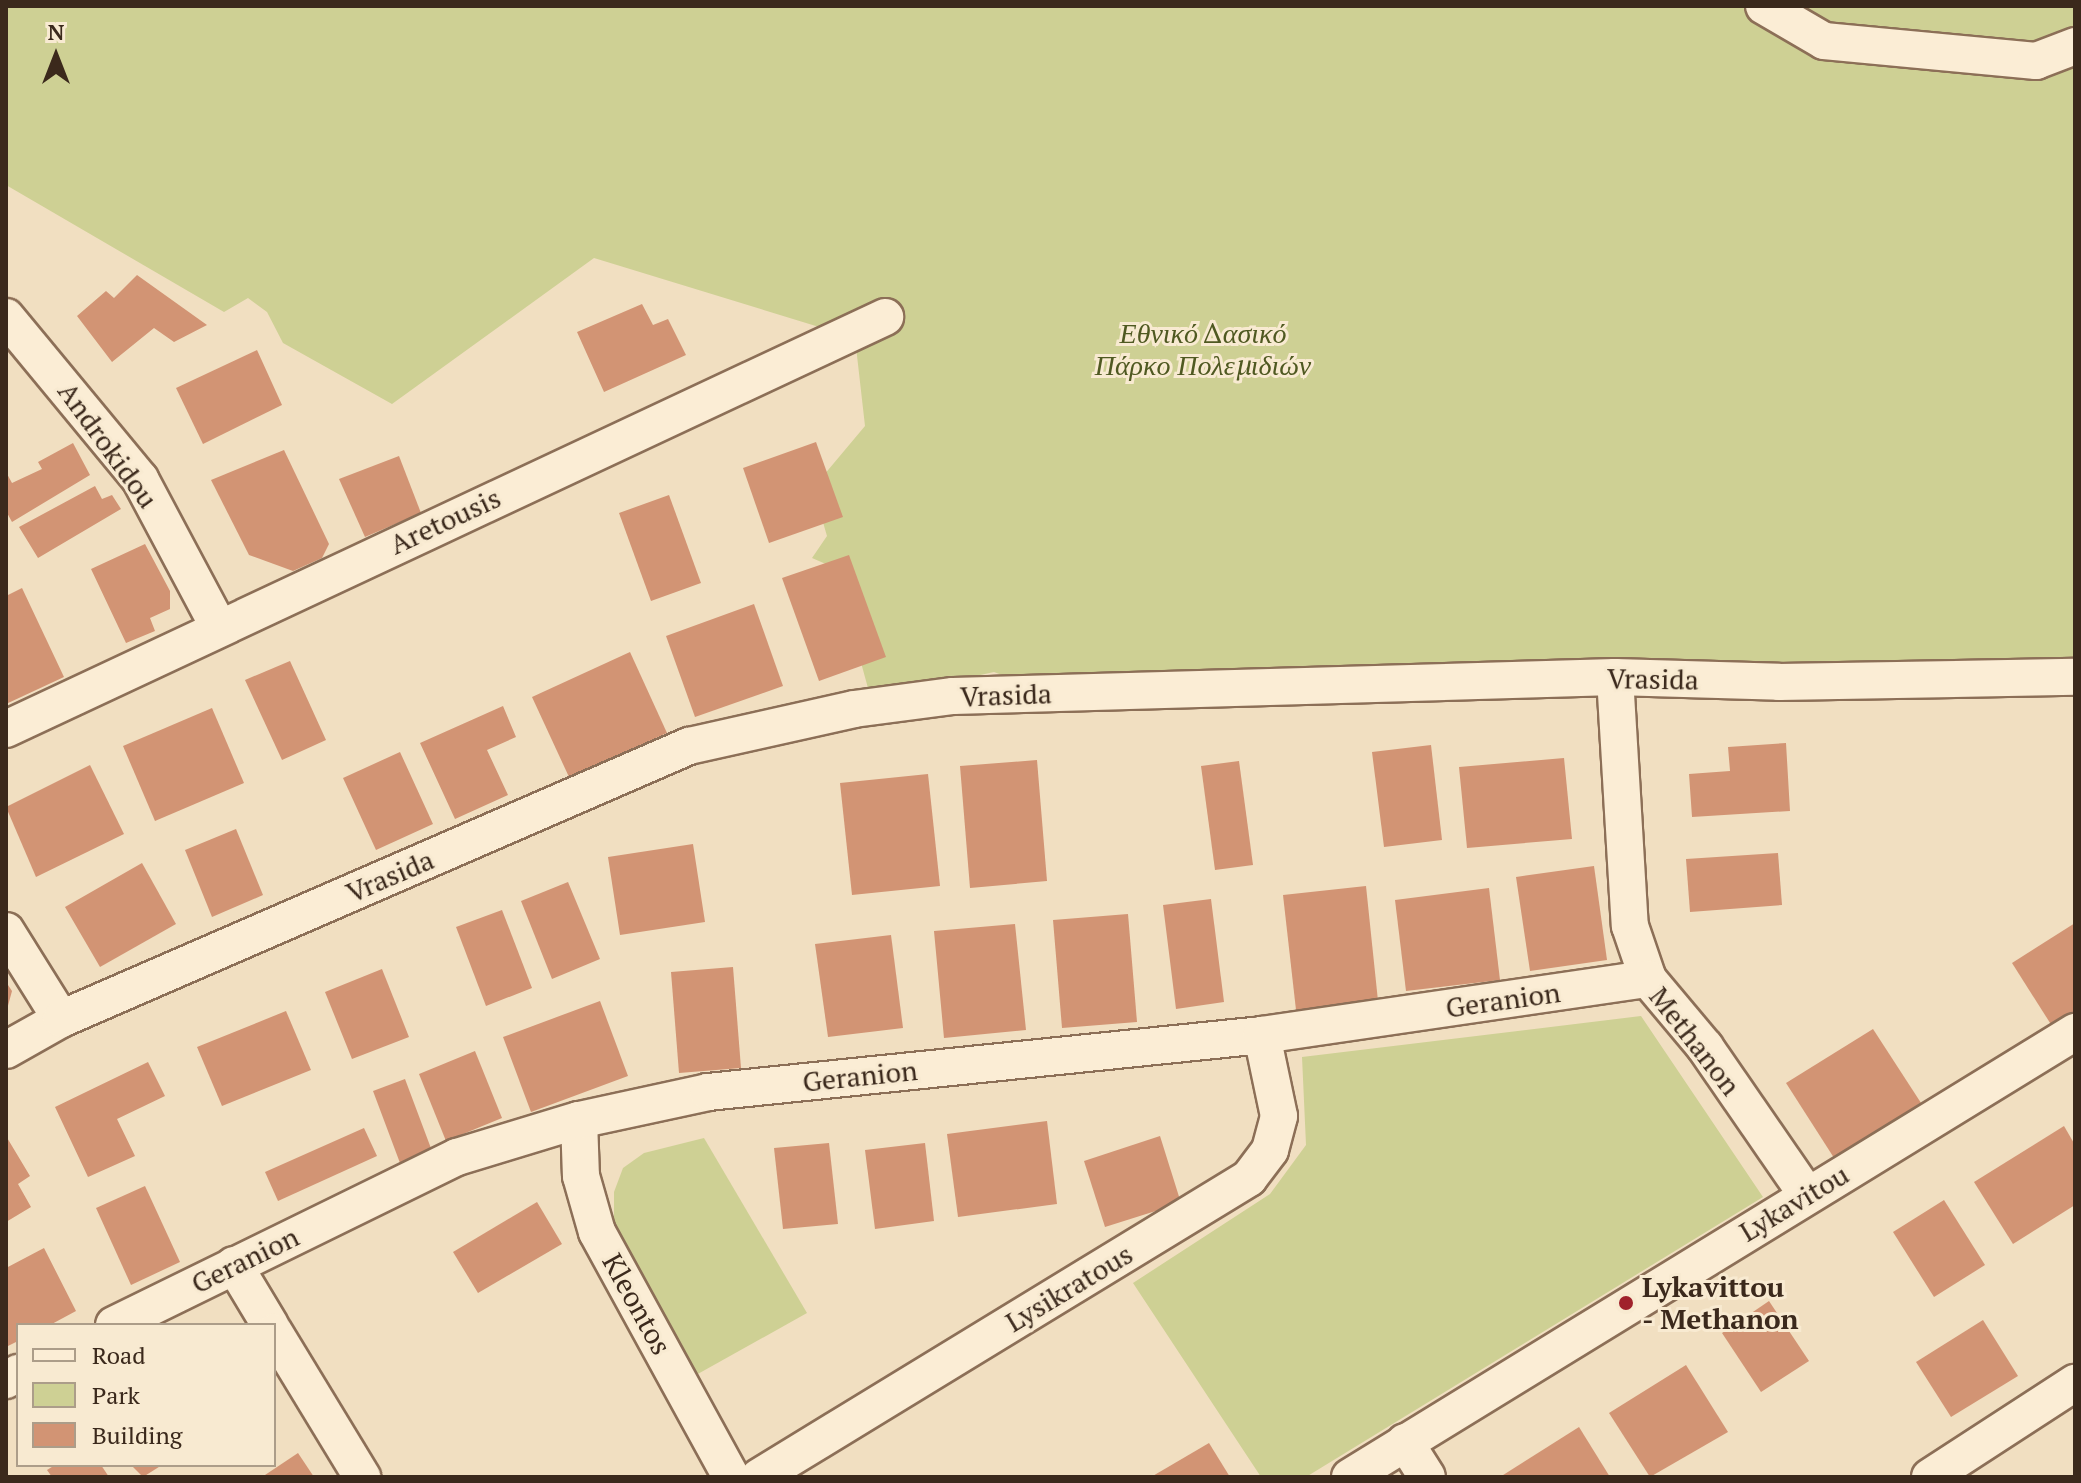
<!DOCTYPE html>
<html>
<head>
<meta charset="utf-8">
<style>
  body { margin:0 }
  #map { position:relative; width:2081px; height:1483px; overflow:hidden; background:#f1dfc1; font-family:"PT Serif",serif }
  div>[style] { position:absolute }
  .green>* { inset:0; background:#ced094 }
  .building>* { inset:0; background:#d29474 }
  .roads { filter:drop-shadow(2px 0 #8c6f57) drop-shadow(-2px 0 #8c6f57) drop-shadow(0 2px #8c6f57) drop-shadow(0 -2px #8c6f57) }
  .minor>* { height:36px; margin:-18px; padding:0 18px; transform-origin:18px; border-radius:18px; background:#fbedd5 }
  .dots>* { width:22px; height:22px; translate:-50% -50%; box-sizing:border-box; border:4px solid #f8ead1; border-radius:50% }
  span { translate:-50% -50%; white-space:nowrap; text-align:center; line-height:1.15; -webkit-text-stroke:6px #f8ead1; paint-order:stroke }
  .park-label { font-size:28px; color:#4f5921; font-style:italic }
  .street-label { font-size:28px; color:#3b291c }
  .poi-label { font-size:28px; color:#3b291c; font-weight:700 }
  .left { translate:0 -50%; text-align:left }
  .frame { position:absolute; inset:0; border:8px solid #3b291c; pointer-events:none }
  .legend { position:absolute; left:16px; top:1323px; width:260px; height:144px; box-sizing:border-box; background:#f8ead1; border:2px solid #ac9d89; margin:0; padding:10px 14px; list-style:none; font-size:24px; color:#3b291c }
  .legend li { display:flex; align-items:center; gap:16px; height:40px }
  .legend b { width:40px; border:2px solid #ac9d89 }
  .north { position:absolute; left:16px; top:16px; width:80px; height:80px; -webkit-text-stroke:6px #f8ead1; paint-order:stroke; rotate:0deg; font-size:22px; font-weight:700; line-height:32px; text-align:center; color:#3b291c }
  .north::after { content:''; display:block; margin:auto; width:28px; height:36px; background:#3b291c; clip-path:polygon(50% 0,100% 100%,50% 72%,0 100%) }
</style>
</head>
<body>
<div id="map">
  <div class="green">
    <i style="clip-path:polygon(6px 6px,2075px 6px,2075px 677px,1055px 695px,994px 672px,871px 699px,835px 568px,812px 558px,827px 536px,813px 488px,865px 426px,855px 338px,594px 258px,392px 404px,283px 343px,267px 312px,248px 298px,224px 312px,6px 185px)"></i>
    <i style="clip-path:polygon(1641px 1016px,1763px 1197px,1306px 1477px,1261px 1477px,1133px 1283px,1270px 1194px,1306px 1145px,1302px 1057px)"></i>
    <i style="clip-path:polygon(704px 1138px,807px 1313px,696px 1375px,614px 1224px,614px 1192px,623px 1168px,644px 1153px)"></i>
  </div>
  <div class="building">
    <i style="clip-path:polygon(137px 275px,207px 325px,174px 342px,154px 328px,112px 362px,77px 316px,106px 291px,114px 298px)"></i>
    <i style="clip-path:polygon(642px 304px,653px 325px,668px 319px,686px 355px,604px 392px,577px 332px)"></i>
    <i style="clip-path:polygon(257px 350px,282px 405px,203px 444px,176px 388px)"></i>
    <i style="clip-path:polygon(816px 442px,843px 517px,769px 543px,743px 468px)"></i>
    <i style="clip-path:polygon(73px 443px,90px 475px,12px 522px,6px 511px,6px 472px,12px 483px,42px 469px,38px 462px)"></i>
    <i style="clip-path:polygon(284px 450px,329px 544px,322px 558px,293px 571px,249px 555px,211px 480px)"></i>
    <i style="clip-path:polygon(399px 456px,421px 513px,365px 537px,339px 479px)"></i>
    <i style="clip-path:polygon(95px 486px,102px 499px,112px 495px,121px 509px,38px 558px,19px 527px)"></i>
    <i style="clip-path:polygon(669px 495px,701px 583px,651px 601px,619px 513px)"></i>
    <i style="clip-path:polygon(145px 544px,170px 591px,170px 609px,150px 618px,155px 631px,126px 643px,91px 569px)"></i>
    <i style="clip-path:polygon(849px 555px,886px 657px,819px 681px,782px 578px)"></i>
    <i style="clip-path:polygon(22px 588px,64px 677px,6px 704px,6px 596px)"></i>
    <i style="clip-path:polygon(754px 604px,783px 686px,695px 717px,666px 636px)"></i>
    <i style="clip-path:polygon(630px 652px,667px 733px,569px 777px,532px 697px)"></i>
    <i style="clip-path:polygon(290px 661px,326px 740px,282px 760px,245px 680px)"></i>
    <i style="clip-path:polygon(503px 706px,516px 737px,487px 750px,508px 795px,455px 819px,420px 743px)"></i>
    <i style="clip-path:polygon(212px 708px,244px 783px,155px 821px,123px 746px)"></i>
    <i style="clip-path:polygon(1786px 743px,1790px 811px,1692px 817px,1689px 774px,1730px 771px,1728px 747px)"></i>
    <i style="clip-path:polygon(1431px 745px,1442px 840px,1384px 847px,1372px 752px)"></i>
    <i style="clip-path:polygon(400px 752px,433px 824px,376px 850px,343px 778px)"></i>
    <i style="clip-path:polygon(1564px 758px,1572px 839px,1467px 848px,1459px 767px)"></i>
    <i style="clip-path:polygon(1037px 760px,1047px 881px,970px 888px,960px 766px)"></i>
    <i style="clip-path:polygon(1239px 761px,1253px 865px,1215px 870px,1201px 766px)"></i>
    <i style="clip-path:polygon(90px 765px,124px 834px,36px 877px,6px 807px)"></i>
    <i style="clip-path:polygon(928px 774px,940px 886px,852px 895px,840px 783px)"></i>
    <i style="clip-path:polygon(236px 829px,263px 895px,212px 917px,185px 850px)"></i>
    <i style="clip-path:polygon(693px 844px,705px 922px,620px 935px,608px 857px)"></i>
    <i style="clip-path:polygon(1778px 853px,1782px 905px,1690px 912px,1686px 859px)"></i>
    <i style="clip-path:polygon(142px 863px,176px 924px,100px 967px,65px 907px)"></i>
    <i style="clip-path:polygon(1594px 866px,1607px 960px,1530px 971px,1516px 877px)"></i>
    <i style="clip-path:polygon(568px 882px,600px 959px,552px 979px,521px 901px)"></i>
    <i style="clip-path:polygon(1366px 886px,1378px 1001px,1296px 1010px,1283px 895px)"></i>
    <i style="clip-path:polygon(1489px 888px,1500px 980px,1406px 991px,1395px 900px)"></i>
    <i style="clip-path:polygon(1211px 899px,1224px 1002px,1176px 1009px,1163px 905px)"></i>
    <i style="clip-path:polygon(502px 910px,532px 988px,486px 1006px,456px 927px)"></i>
    <i style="clip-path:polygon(1128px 914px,1137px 1022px,1062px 1028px,1053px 920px)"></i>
    <i style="clip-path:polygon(2075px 923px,2075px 1012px,2052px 1026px,2012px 963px)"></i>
    <i style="clip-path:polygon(1015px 924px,1026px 1030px,944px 1038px,934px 931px)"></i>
    <i style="clip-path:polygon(891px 935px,903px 1028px,828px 1037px,815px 944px)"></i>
    <i style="clip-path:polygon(733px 967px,741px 1068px,679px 1073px,671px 972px)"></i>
    <i style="clip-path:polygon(382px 969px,409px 1037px,352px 1059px,325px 992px)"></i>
    <i style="clip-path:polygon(6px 982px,12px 991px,6px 1013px)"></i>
    <i style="clip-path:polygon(600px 1001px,628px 1076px,531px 1112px,503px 1037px)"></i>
    <i style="clip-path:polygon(286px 1011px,311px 1070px,222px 1106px,197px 1047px)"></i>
    <i style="clip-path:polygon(1873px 1029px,1923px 1106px,1836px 1161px,1786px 1083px)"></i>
    <i style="clip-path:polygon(475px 1051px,502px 1118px,446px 1141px,419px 1074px)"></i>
    <i style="clip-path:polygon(148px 1062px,165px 1096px,117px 1119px,135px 1156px,88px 1177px,55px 1107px)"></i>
    <i style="clip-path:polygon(405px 1079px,432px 1151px,400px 1163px,373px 1091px)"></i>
    <i style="clip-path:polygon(1047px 1121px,1057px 1204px,958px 1217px,947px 1134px)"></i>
    <i style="clip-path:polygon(2064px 1126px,2075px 1145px,2075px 1205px,2013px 1244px,1974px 1182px)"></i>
    <i style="clip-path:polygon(364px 1128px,377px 1156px,278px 1201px,265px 1172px)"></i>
    <i style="clip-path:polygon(6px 1136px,30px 1176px,18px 1184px,31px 1207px,6px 1222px)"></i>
    <i style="clip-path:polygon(1160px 1136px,1181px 1203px,1105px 1227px,1084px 1161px)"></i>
    <i style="clip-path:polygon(829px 1143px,838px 1224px,783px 1229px,774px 1148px)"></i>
    <i style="clip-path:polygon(925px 1143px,934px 1221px,875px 1229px,865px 1150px)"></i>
    <i style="clip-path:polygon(145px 1186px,180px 1262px,131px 1285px,96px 1208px)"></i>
    <i style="clip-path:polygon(1944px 1200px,1985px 1265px,1934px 1297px,1893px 1232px)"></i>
    <i style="clip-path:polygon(537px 1202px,562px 1244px,478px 1293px,453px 1252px)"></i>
    <i style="clip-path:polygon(44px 1248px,76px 1311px,50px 1325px,18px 1325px,18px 1341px,6px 1347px,6px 1268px)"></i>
    <i style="clip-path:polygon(1769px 1301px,1809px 1361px,1761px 1392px,1722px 1333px)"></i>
    <i style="clip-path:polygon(1983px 1320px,2018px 1376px,1951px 1417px,1916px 1362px)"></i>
    <i style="clip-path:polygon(1686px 1365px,1728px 1432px,1650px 1477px,1609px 1413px)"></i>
    <i style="clip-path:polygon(1579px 1427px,1610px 1477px,1500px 1477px)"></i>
    <i style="clip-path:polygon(1209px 1443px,1230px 1477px,1151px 1477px)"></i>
    <i style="clip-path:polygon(298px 1453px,314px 1477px,262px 1477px)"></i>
    <i style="clip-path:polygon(55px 1465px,101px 1465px,109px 1477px,52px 1477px,47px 1470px)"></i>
    <i style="clip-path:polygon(131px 1465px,162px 1465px,143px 1477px)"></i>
  </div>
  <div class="roads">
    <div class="minor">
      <i style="left:1764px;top:6px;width:69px;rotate:30.3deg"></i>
      <i style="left:1824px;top:41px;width:213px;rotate:5.4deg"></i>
      <i style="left:2036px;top:61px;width:42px;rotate:-21deg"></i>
      <i style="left:6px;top:317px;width:210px;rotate:50.4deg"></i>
      <i style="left:140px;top:479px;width:166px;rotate:62deg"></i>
      <i style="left:1615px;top:677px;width:249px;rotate:86.6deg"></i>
      <i style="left:1630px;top:926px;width:56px;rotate:71.2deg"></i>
      <i style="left:1648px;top:979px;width:89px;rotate:50deg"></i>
      <i style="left:1705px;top:1047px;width:180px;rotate:55.4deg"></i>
      <i style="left:6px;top:729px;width:971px;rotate:-25.11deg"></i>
      <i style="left:6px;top:931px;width:104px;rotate:58deg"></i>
      <i style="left:6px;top:1050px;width:63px;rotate:-29.4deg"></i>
      <i style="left:61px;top:1019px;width:685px;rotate:-23.5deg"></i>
      <i style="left:689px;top:746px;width:169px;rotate:-12.6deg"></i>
      <i style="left:854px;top:709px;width:100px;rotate:-7.5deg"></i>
      <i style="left:953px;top:696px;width:662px;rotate:-1.64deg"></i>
      <i style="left:1615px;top:677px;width:164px;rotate:1.7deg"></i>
      <i style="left:1779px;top:682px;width:296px;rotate:-1deg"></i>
      <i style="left:579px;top:1120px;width:56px;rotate:88deg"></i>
      <i style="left:581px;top:1176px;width:58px;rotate:74.1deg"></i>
      <i style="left:597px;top:1232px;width:279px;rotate:61.3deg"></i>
      <i style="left:234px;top:1265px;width:70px;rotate:59deg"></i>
      <i style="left:114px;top:1325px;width:382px;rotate:-26.1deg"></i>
      <i style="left:457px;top:1157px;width:127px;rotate:-16.9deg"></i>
      <i style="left:579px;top:1120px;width:132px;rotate:-12.2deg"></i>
      <i style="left:708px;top:1092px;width:557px;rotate:-5.87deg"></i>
      <i style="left:1262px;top:1035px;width:390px;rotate:-8.3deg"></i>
      <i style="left:274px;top:1332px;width:170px;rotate:58.7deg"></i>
      <i style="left:6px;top:1380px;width:14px;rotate:-30deg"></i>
      <i style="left:1405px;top:1442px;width:41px;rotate:57.8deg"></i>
      <i style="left:759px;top:1477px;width:574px;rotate:-31.39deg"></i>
      <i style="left:1249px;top:1178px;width:35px;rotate:-53deg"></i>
      <i style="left:1270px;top:1150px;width:35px;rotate:-75deg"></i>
      <i style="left:1279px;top:1116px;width:83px;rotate:-101.9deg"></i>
      <i style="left:1350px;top:1477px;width:851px;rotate:-31.54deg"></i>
      <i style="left:1930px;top:1477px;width:173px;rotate:-33deg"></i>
    </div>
  </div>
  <div class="dots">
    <i style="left:1626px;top:1303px;background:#a0222c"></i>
  </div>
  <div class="park-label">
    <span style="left:1203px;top:349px">Εθνικό Δασικό<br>Πάρκο Πολεμιδιών</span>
  </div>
  <div class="street-label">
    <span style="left:108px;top:445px;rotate:54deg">Androkidou</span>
    <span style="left:445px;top:521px;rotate:-25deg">Aretousis</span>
    <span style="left:1653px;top:679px;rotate:1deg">Vrasida</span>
    <span style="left:1006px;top:695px;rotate:-2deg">Vrasida</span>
    <span style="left:390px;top:876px;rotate:-23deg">Vrasida</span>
    <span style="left:1503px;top:1000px;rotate:-8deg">Geranion</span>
    <span style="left:1695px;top:1041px;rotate:52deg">Methanon</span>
    <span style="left:860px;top:1076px;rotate:-6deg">Geranion</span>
    <span style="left:1794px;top:1203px;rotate:-31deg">Lykavitou</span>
    <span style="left:245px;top:1260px;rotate:-26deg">Geranion</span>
    <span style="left:1069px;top:1288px;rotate:-31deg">Lysikratous</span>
    <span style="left:637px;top:1304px;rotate:61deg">Kleontos</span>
  </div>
  <div class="poi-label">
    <span class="left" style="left:1642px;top:1303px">Lykavittou<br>- Methanon</span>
  </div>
  <div class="frame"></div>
  <ul class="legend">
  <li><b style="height:10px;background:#fbedd5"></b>Road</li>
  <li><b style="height:22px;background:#ced094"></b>Park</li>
  <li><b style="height:22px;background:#d29474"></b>Building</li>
  </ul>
  <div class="north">N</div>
</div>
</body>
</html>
